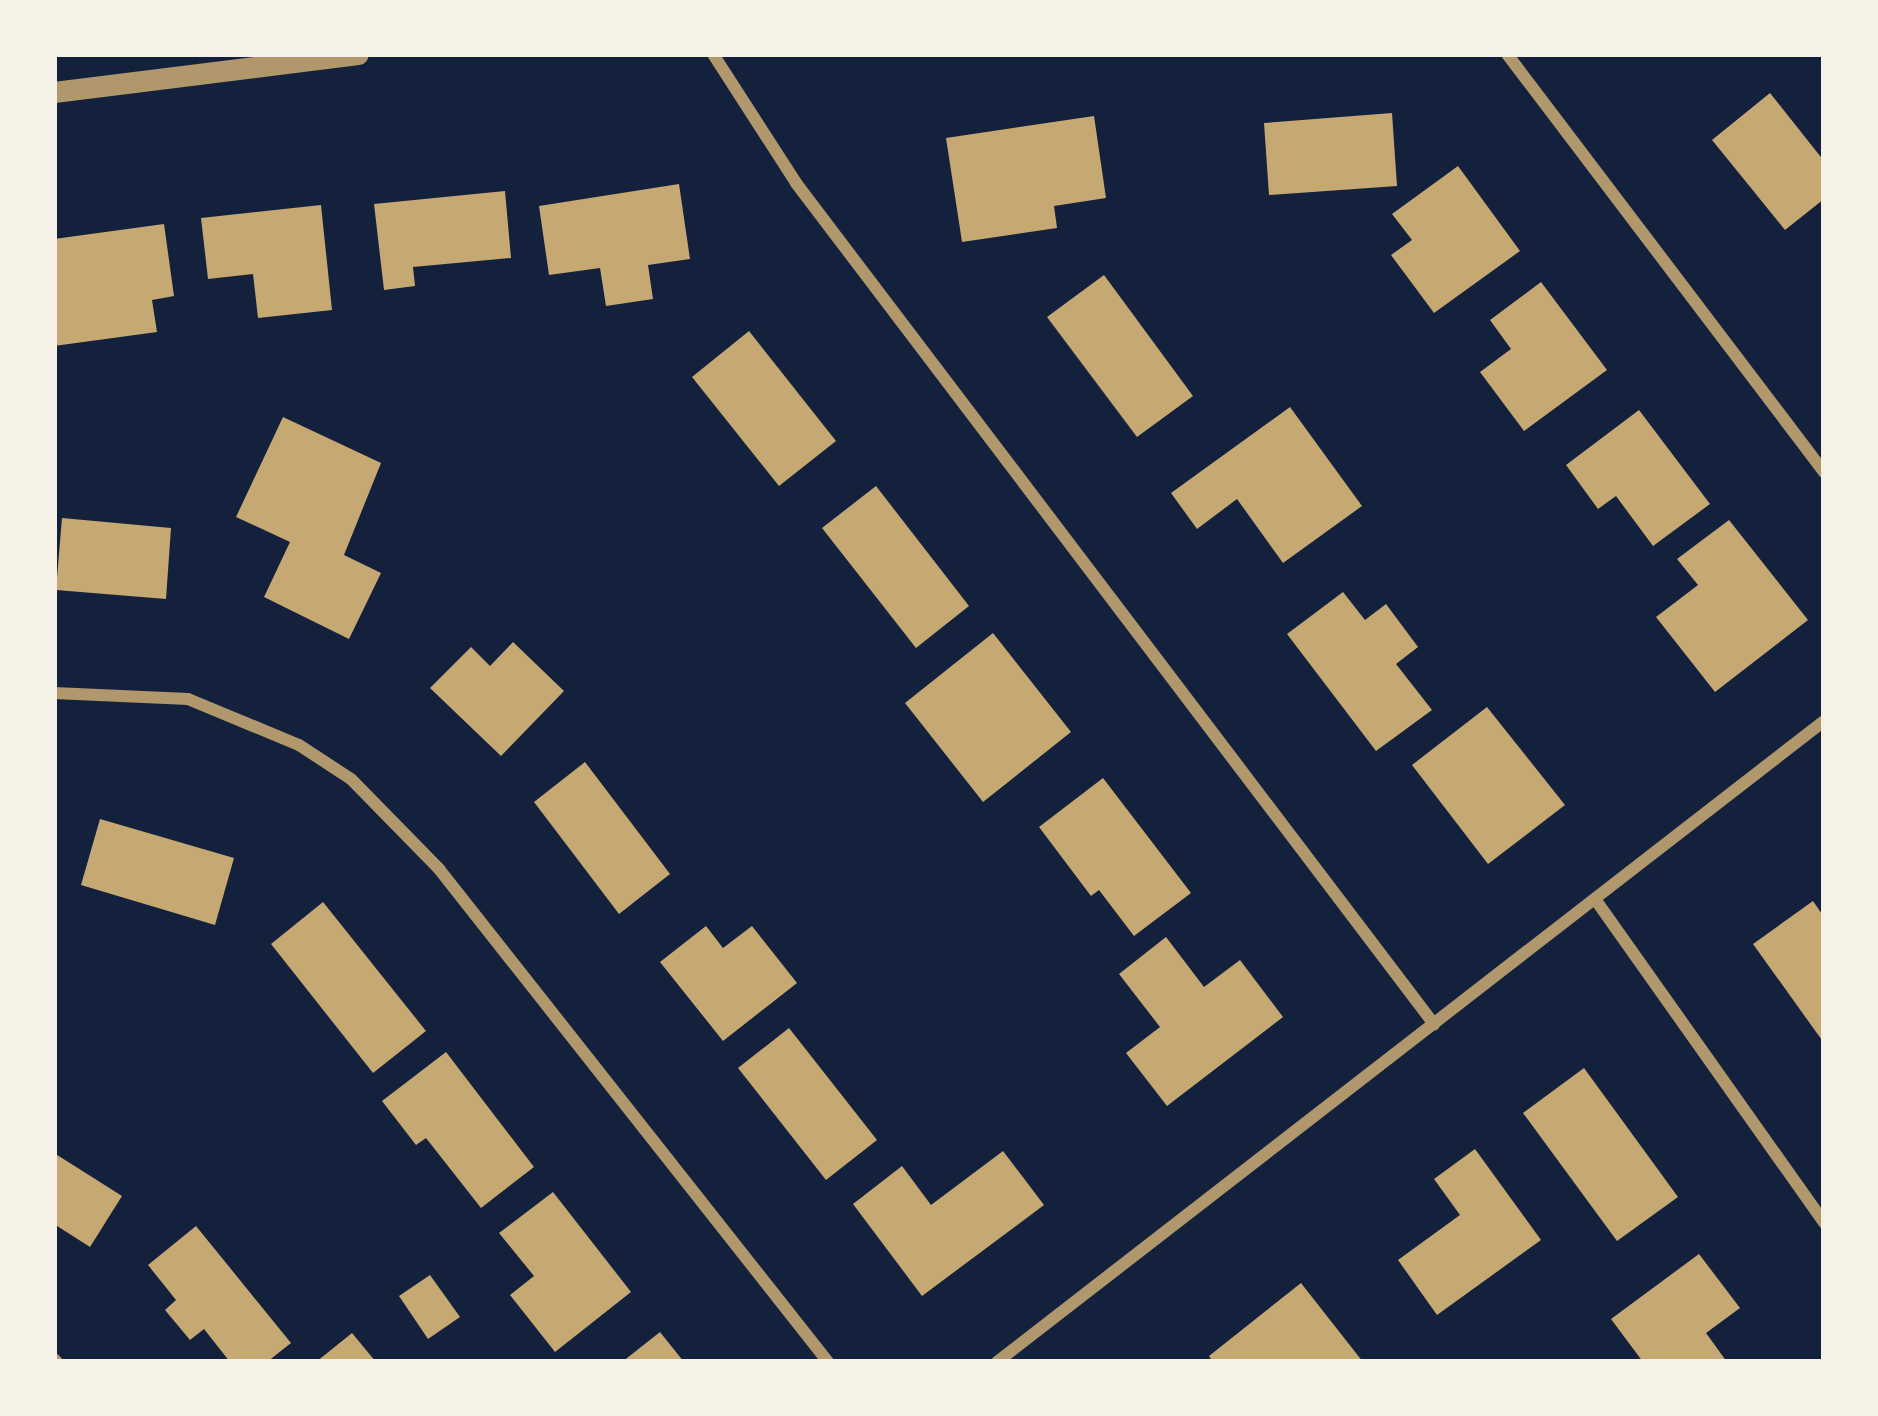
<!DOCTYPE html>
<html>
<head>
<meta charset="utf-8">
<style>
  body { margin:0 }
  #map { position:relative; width:1878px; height:1416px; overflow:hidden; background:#14213d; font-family:Roboto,sans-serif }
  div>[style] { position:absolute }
  .building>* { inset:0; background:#c6a872 }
  .minor>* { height:12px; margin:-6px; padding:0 6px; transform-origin:6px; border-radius:6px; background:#b1986c }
  .tertiary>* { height:21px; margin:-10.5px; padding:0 10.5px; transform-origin:10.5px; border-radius:10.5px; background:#b1986c }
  span { translate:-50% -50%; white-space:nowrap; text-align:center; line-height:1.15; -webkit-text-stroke:9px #f6f1e7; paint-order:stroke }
  .frame { position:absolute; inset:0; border:57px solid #f6f1e7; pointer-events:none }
</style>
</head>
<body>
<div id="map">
  <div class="building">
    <i style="clip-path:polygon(1770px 93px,1824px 161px,1824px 199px,1785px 230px,1712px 140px)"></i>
    <i style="clip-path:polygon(1392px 113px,1397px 186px,1269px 195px,1264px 123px)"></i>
    <i style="clip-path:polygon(1094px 116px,1106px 198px,1054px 206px,1057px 228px,962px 242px,946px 138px)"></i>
    <i style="clip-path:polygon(1458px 166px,1520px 251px,1434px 313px,1391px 255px,1412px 240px,1392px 214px)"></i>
    <i style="clip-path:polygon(679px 184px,690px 259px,648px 265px,653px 299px,606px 306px,600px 268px,549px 275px,539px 206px)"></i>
    <i style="clip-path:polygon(505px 191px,511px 258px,413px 267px,415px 286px,384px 290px,374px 204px)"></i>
    <i style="clip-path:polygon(321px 205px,332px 310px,258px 318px,253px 274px,208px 279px,201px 218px)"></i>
    <i style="clip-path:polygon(164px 224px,174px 296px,152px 300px,157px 332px,54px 346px,54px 239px)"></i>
    <i style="clip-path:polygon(1104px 275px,1193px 396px,1137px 437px,1047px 317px)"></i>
    <i style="clip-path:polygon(1541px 282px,1607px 370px,1524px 431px,1480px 372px,1511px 349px,1490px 320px)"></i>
    <i style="clip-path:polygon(749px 331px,836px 441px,779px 486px,692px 377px)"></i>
    <i style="clip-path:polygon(1290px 407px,1362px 506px,1283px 563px,1237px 499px,1197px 529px,1171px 493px)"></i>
    <i style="clip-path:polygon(1639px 410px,1710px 504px,1653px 546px,1616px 496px,1598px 509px,1566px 465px)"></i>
    <i style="clip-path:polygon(283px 417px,381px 463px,344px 555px,381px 573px,349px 639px,264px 597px,290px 542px,236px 517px)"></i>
    <i style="clip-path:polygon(876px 486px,969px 606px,916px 648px,822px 528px)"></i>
    <i style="clip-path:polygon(62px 518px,171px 528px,166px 599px,56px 590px)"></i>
    <i style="clip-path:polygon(1729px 520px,1808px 620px,1715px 692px,1656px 617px,1698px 585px,1677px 559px)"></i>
    <i style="clip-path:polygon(1343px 592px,1365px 620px,1386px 604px,1418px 647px,1396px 664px,1432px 710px,1376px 751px,1287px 634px)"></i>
    <i style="clip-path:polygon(993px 633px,1071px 732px,983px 802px,905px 703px)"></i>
    <i style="clip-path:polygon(513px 642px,564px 691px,501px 756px,430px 688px,471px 647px,490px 666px)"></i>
    <i style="clip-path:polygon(1487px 707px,1565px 805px,1488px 864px,1412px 765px)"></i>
    <i style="clip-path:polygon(585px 762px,670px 874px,619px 914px,534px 802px)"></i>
    <i style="clip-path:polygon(1103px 778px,1191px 893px,1134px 936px,1099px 890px,1091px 896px,1039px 827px)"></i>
    <i style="clip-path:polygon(100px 819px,234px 858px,215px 925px,81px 885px)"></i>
    <i style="clip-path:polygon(1813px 901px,1824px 917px,1824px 1043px,1753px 944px)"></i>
    <i style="clip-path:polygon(323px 902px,426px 1031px,373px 1073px,271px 944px)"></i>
    <i style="clip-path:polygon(706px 926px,723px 948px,752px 926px,797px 983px,723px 1041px,660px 962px)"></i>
    <i style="clip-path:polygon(1166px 937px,1204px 987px,1240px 960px,1283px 1017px,1167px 1106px,1126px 1053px,1160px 1027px,1119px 974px)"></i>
    <i style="clip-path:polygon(789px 1028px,877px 1140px,826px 1180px,738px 1068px)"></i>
    <i style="clip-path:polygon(446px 1052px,534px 1167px,481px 1208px,426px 1138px,416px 1145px,382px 1101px)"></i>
    <i style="clip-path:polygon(1584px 1068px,1678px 1197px,1617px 1241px,1523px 1113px)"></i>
    <i style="clip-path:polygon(1475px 1149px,1541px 1240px,1437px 1315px,1398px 1260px,1460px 1215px,1434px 1179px)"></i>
    <i style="clip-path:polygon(1003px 1151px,1044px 1205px,922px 1296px,853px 1204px,902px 1166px,931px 1205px)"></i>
    <i style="clip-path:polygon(54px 1153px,122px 1196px,90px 1247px,54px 1224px)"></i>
    <i style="clip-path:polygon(553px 1192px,631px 1292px,555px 1352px,510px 1295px,534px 1276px,499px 1233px)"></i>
    <i style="clip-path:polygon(196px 1226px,291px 1343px,267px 1362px,230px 1362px,204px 1329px,190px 1340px,165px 1310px,176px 1300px,148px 1265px)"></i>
    <i style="clip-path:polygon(1699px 1254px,1740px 1308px,1706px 1333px,1727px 1362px,1643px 1362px,1611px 1319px)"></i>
    <i style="clip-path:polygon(430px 1275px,460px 1317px,428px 1339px,399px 1296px)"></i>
    <i style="clip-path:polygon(1301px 1283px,1363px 1362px,1213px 1362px,1209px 1356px)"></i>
    <i style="clip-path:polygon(660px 1332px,684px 1362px,622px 1362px)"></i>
    <i style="clip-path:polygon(352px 1333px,376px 1362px,316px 1362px)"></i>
  </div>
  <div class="minor">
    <i style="left:713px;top:54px;width:153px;rotate:57.2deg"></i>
    <i style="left:796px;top:183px;width:1056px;rotate:52.82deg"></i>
    <i style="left:1507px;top:54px;width:525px;rotate:52.82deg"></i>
    <i style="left:54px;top:693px;width:134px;rotate:2.6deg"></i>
    <i style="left:188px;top:699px;width:120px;rotate:22.5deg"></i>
    <i style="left:299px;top:745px;width:62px;rotate:33.2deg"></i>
    <i style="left:351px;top:779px;width:126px;rotate:45.6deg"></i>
    <i style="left:439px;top:869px;width:628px;rotate:51.72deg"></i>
    <i style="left:1595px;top:899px;width:397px;rotate:54.7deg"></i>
    <i style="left:54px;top:1359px;width:4px;rotate:45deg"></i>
    <i style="left:997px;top:1362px;width:1046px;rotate:-37.78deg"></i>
  </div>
  <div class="tertiary">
    <i style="left:54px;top:92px;width:306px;rotate:-7.1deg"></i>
  </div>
  <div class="frame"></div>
</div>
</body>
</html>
